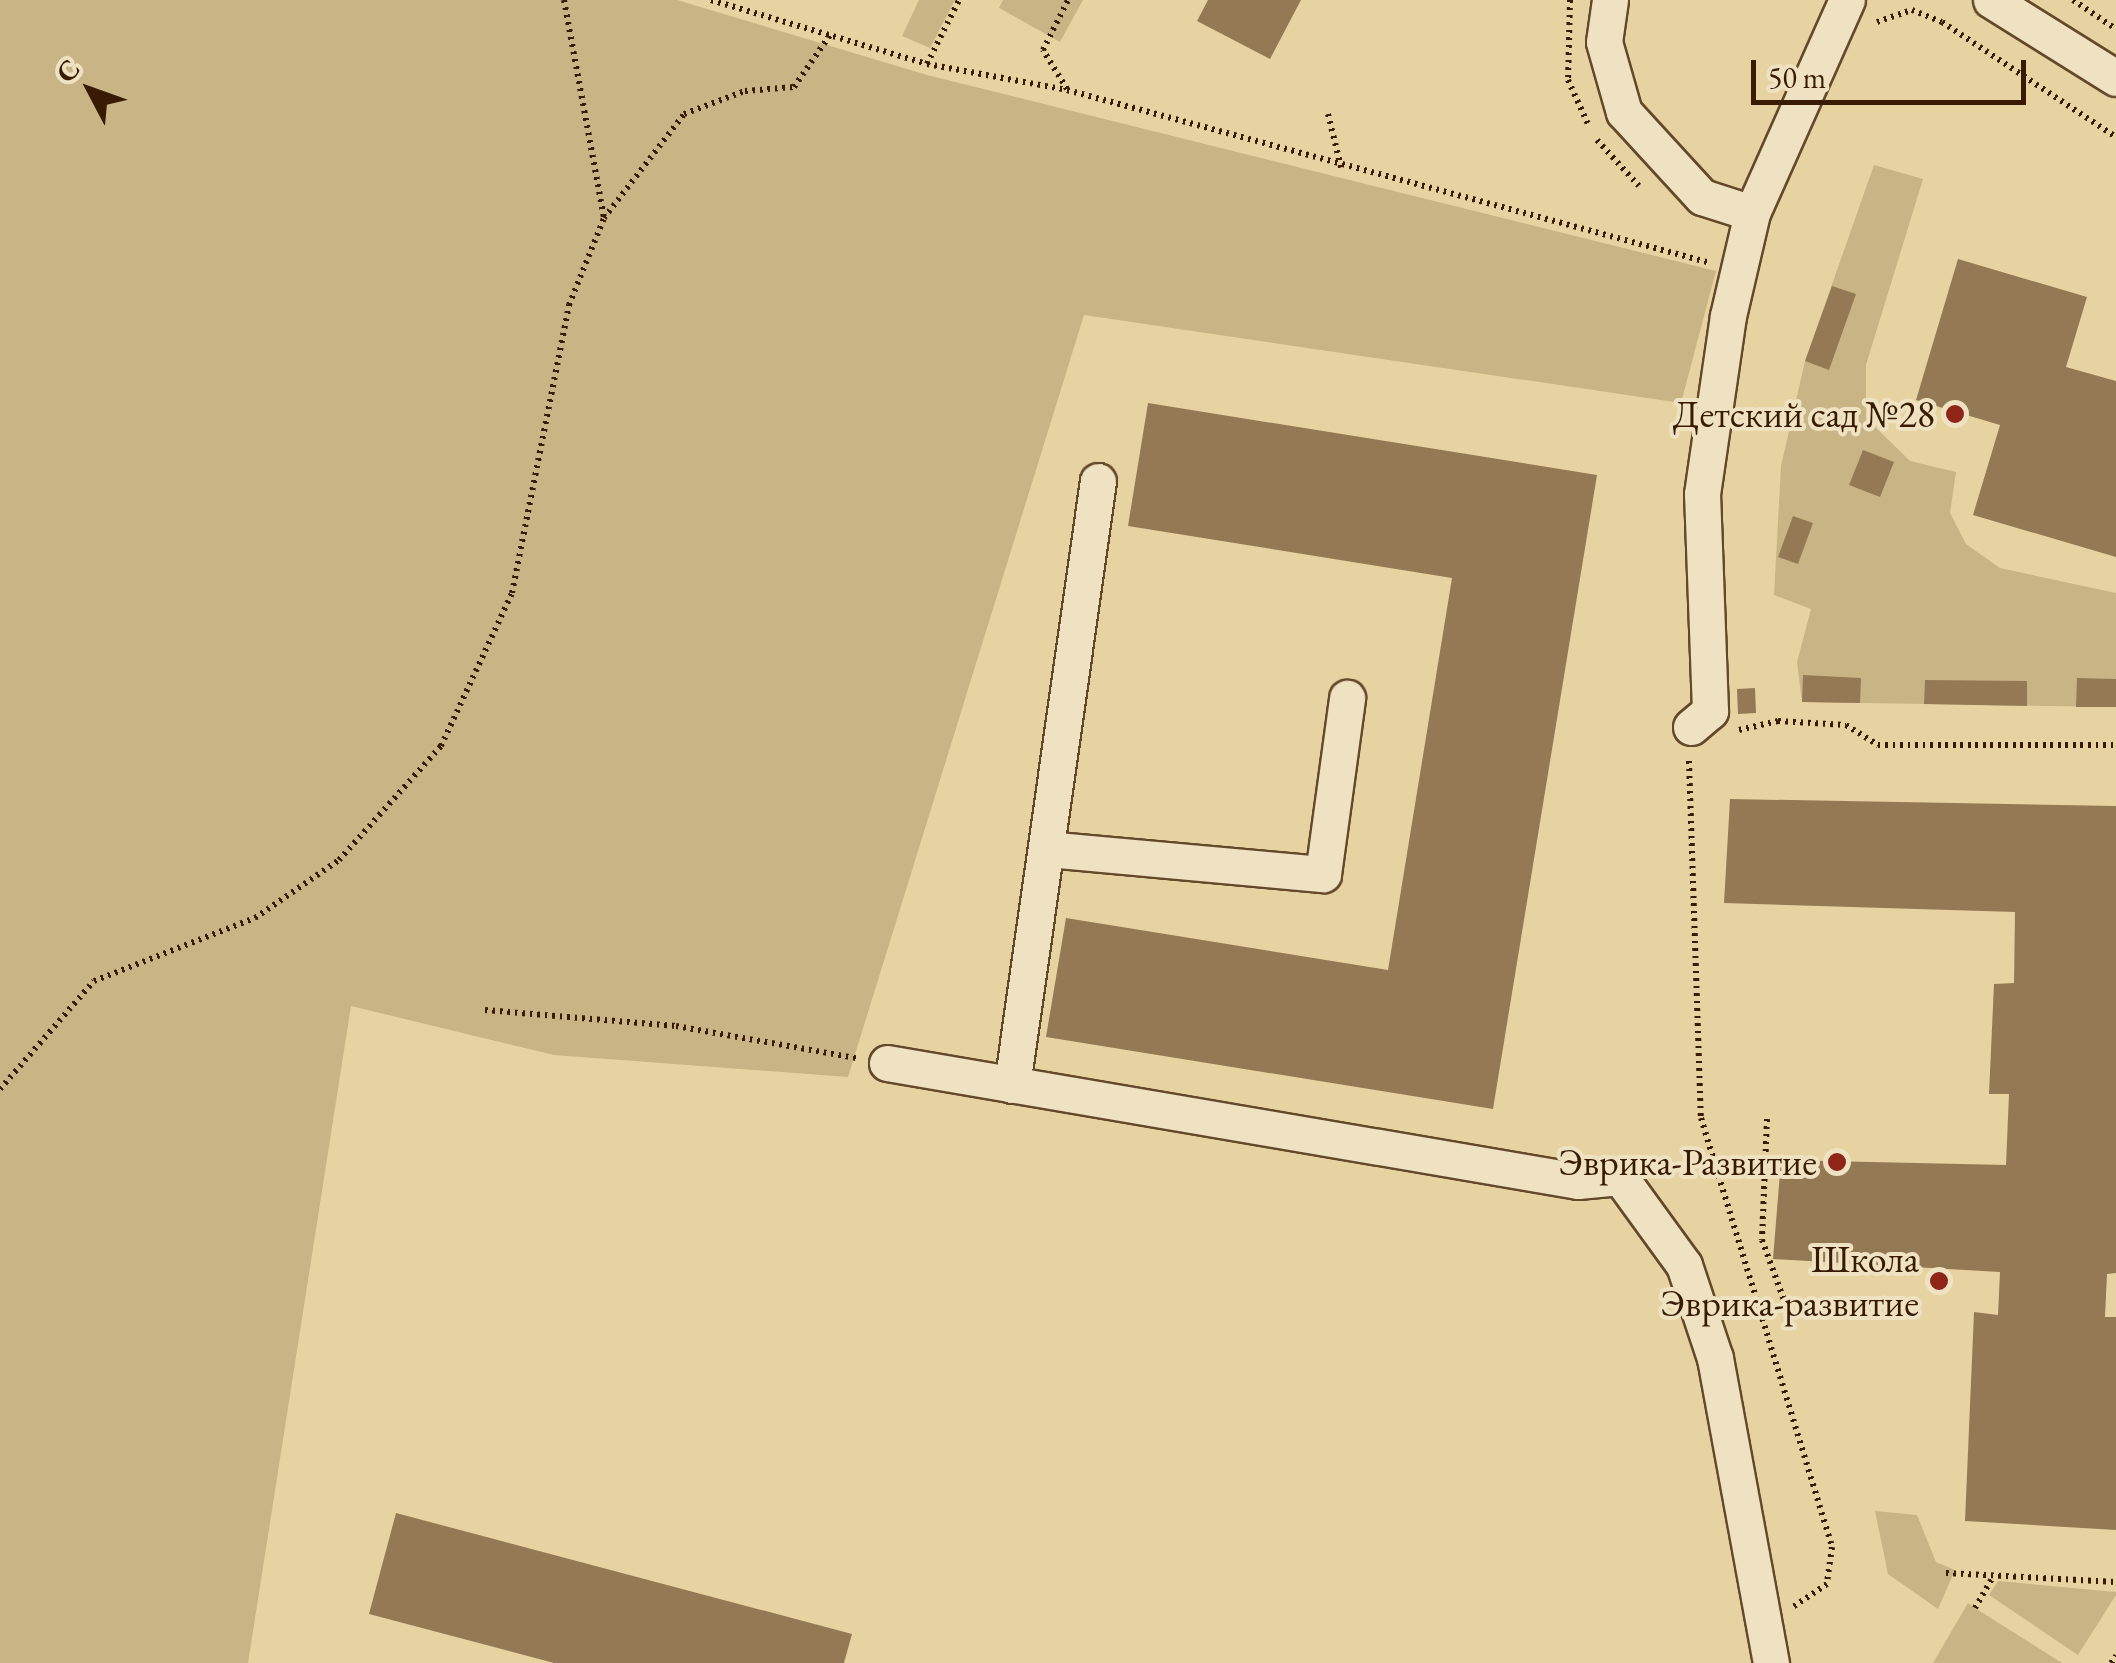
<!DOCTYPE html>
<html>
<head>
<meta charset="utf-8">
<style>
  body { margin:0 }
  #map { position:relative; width:2116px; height:1663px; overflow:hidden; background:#e7d3a1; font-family:"EB Garamond",serif }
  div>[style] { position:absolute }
  .green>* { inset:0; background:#c9b486 }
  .building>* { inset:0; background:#937a55 }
  .path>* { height:6px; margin-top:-3px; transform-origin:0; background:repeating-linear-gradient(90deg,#391a03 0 2.5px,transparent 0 7.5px) }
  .roads { filter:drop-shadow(2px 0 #64482a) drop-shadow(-2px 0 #64482a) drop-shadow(0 2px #64482a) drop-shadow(0 -2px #64482a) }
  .minor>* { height:35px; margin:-17.5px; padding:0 17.5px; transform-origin:17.5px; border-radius:17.5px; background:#efe2c2 }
  .dots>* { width:28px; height:28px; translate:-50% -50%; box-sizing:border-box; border:5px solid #efe2c2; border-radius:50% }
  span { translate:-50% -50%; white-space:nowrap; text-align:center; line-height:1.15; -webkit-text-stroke:8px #efe2c2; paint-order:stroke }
  .poi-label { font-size:38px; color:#391a03 }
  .right { translate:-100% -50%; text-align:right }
  .north { position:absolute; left:40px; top:40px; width:100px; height:100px; -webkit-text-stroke:8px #efe2c2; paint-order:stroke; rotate:311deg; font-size:28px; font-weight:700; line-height:40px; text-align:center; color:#391a03 }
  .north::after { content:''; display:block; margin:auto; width:35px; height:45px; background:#391a03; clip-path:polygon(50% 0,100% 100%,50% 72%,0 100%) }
  .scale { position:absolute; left:1751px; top:60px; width:275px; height:45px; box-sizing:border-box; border:5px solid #391a03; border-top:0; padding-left:12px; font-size:30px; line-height:35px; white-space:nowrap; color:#391a03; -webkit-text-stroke:8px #efe2c2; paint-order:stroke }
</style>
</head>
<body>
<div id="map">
  <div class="green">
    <i style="clip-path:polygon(0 0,677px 0,927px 75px,1716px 271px,1681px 403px,1084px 315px,848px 1077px,554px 1055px,351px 1006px,248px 1663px,0 1663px)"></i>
    <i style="clip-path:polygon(919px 0,955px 0,930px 48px,902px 36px)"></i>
    <i style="clip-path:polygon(1003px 0,1083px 0,1060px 42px,999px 8px)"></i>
    <i style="clip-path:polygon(1874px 165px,1923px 179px,1866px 365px,1866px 418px,1910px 461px,1956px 472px,1950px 513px,1966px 544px,2000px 568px,2116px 593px,2116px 707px,1802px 702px,1797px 662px,1811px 609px,1774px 595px,1781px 466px,1805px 361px)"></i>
    <i style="clip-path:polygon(1875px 1511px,1917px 1515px,1936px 1562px,1955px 1570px,1938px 1609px,1888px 1574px)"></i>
    <i style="clip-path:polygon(1998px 1581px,2116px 1592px,2116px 1595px,2078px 1655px,1989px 1595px)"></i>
    <i style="clip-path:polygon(1968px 1603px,1975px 1608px,2062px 1663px,1933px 1663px)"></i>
  </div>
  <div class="building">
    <i style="clip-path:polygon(1208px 0,1301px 0,1270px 59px,1197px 21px)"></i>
    <i style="clip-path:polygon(1958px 259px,2087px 297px,2066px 367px,2116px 381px,2116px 557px,1973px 515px,2000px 425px,1916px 400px)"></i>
    <i style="clip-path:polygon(1832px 286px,1856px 294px,1829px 370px,1805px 361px)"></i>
    <i style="clip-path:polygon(1148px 403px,1597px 475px,1493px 1109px,1046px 1037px,1066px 918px,1388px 970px,1452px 578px,1128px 526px)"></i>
    <i style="clip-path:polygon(1863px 450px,1894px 462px,1880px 497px,1849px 485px)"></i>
    <i style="clip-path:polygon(1793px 516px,1813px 523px,1798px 564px,1778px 557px)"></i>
    <i style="clip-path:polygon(1803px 675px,1861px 678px,1860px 703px,1802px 702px)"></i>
    <i style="clip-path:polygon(2077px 678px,2116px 679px,2116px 707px,2076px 707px)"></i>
    <i style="clip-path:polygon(1925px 680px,2027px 681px,2027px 706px,1924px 704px)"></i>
    <i style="clip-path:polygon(1755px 688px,1756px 713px,1738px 714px,1737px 689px)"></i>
    <i style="clip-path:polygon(1730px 799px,2116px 806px,2116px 1273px,2107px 1274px,2105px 1317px,2116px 1317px,2116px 1530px,1965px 1521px,1974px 1312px,1998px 1315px,2000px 1272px,1773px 1259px,1781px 1160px,2006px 1165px,2009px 1094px,1989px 1094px,1994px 984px,2014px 983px,2015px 912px,1724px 903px)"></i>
    <i style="clip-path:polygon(396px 1513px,852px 1634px,844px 1663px,554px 1663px,369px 1614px)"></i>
  </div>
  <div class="path">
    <i style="left:564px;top:0;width:221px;rotate:79.6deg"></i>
    <i style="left:711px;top:0;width:225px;rotate:16.5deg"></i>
    <i style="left:927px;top:64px;width:142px;rotate:10.5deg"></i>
    <i style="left:1067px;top:90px;width:663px;rotate:15.04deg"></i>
    <i style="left:1570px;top:0;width:80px;rotate:91.4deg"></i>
    <i style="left:1568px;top:80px;width:48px;rotate:65.6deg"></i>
    <i style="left:2073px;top:0;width:52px;rotate:34deg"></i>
    <i style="left:1877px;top:22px;width:37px;rotate:-19deg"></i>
    <i style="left:1912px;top:10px;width:32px;rotate:22deg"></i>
    <i style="left:1942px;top:22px;width:209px;rotate:33.5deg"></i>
    <i style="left:927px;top:64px;width:72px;rotate:-63.4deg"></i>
    <i style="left:1067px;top:89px;width:46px;rotate:-121.6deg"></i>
    <i style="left:1043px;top:50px;width:56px;rotate:-63.4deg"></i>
    <i style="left:1328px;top:114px;width:55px;rotate:76.2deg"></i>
    <i style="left:1597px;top:140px;width:62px;rotate:47.6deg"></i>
    <i style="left:1739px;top:730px;width:40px;rotate:-13deg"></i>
    <i style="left:1778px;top:721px;width:68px;rotate:3.4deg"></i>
    <i style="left:1846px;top:725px;width:38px;rotate:32deg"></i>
    <i style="left:1878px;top:745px;width:238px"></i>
    <i style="left:1689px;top:761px;width:357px;rotate:88.1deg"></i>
    <i style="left:1701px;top:1118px;width:449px;rotate:73deg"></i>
    <i style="left:1832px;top:1547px;width:37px;rotate:98deg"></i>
    <i style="left:1827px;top:1584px;width:40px;rotate:146deg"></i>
    <i style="left:485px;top:1010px;width:192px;rotate:4.8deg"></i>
    <i style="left:676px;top:1026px;width:183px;rotate:10.1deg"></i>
    <i style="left:0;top:1089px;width:143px;rotate:-49deg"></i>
    <i style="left:94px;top:981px;width:173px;rotate:-21.4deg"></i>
    <i style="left:255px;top:918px;width:102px;rotate:-34.6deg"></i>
    <i style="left:339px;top:860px;width:153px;rotate:-48.2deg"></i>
    <i style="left:441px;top:746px;width:169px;rotate:-65.1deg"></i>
    <i style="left:512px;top:593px;width:294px;rotate:-78.8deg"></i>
    <i style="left:569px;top:305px;width:94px;rotate:-68.1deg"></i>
    <i style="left:604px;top:218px;width:131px;rotate:-52.4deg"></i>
    <i style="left:684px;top:114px;width:65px;rotate:-20.7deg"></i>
    <i style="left:745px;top:91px;width:49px;rotate:-4.7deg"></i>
    <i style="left:794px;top:87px;width:63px;rotate:-55.3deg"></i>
    <i style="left:1767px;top:1119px;width:121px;rotate:92.4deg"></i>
    <i style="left:1762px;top:1240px;width:67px;rotate:69.9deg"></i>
    <i style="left:1946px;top:1573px;width:170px;rotate:3deg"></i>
    <i style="left:1975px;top:1608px;width:34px;rotate:-60deg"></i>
    <i style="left:2111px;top:1663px;width:9px;rotate:-54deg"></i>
  </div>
  <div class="roads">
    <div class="minor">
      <i style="left:1610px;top:0;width:42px;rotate:98.1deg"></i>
      <i style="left:1604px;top:42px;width:73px;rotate:74.1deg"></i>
      <i style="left:1624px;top:112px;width:115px;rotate:47.5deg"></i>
      <i style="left:1702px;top:197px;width:52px;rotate:17.7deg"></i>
      <i style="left:1991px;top:0;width:147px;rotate:32deg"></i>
      <i style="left:1691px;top:727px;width:25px;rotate:-40deg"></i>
      <i style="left:1710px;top:711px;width:217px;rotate:-92.1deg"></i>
      <i style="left:1702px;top:494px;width:180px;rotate:-81.7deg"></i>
      <i style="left:1728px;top:316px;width:106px;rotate:-76.9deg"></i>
      <i style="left:1752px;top:213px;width:233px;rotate:-66deg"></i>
      <i style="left:1046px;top:849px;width:278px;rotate:5.2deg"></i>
      <i style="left:1323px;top:874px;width:178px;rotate:-82.2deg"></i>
      <i style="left:887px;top:1063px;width:701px;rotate:9.69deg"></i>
      <i style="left:1578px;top:1181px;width:42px;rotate:-5.4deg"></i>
      <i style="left:1620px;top:1177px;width:109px;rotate:54deg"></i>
      <i style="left:1684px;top:1265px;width:98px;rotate:71.6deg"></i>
      <i style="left:1715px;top:1358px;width:310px;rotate:79.6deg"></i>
      <i style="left:1012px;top:1085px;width:610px;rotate:-81.9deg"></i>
    </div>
  </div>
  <div class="dots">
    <i style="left:1955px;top:414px;background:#8f2418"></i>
    <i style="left:1837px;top:1162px;background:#8f2418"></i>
    <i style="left:1939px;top:1281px;background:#8f2418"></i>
  </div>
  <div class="poi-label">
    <span class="right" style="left:1935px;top:414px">Детский сад №28</span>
    <span class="right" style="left:1817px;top:1162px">Эврика-Развитие</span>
    <span class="right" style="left:1919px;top:1281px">Школа<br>Эврика-развитие</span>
  </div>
  <div class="north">С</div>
  <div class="scale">50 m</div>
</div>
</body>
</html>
